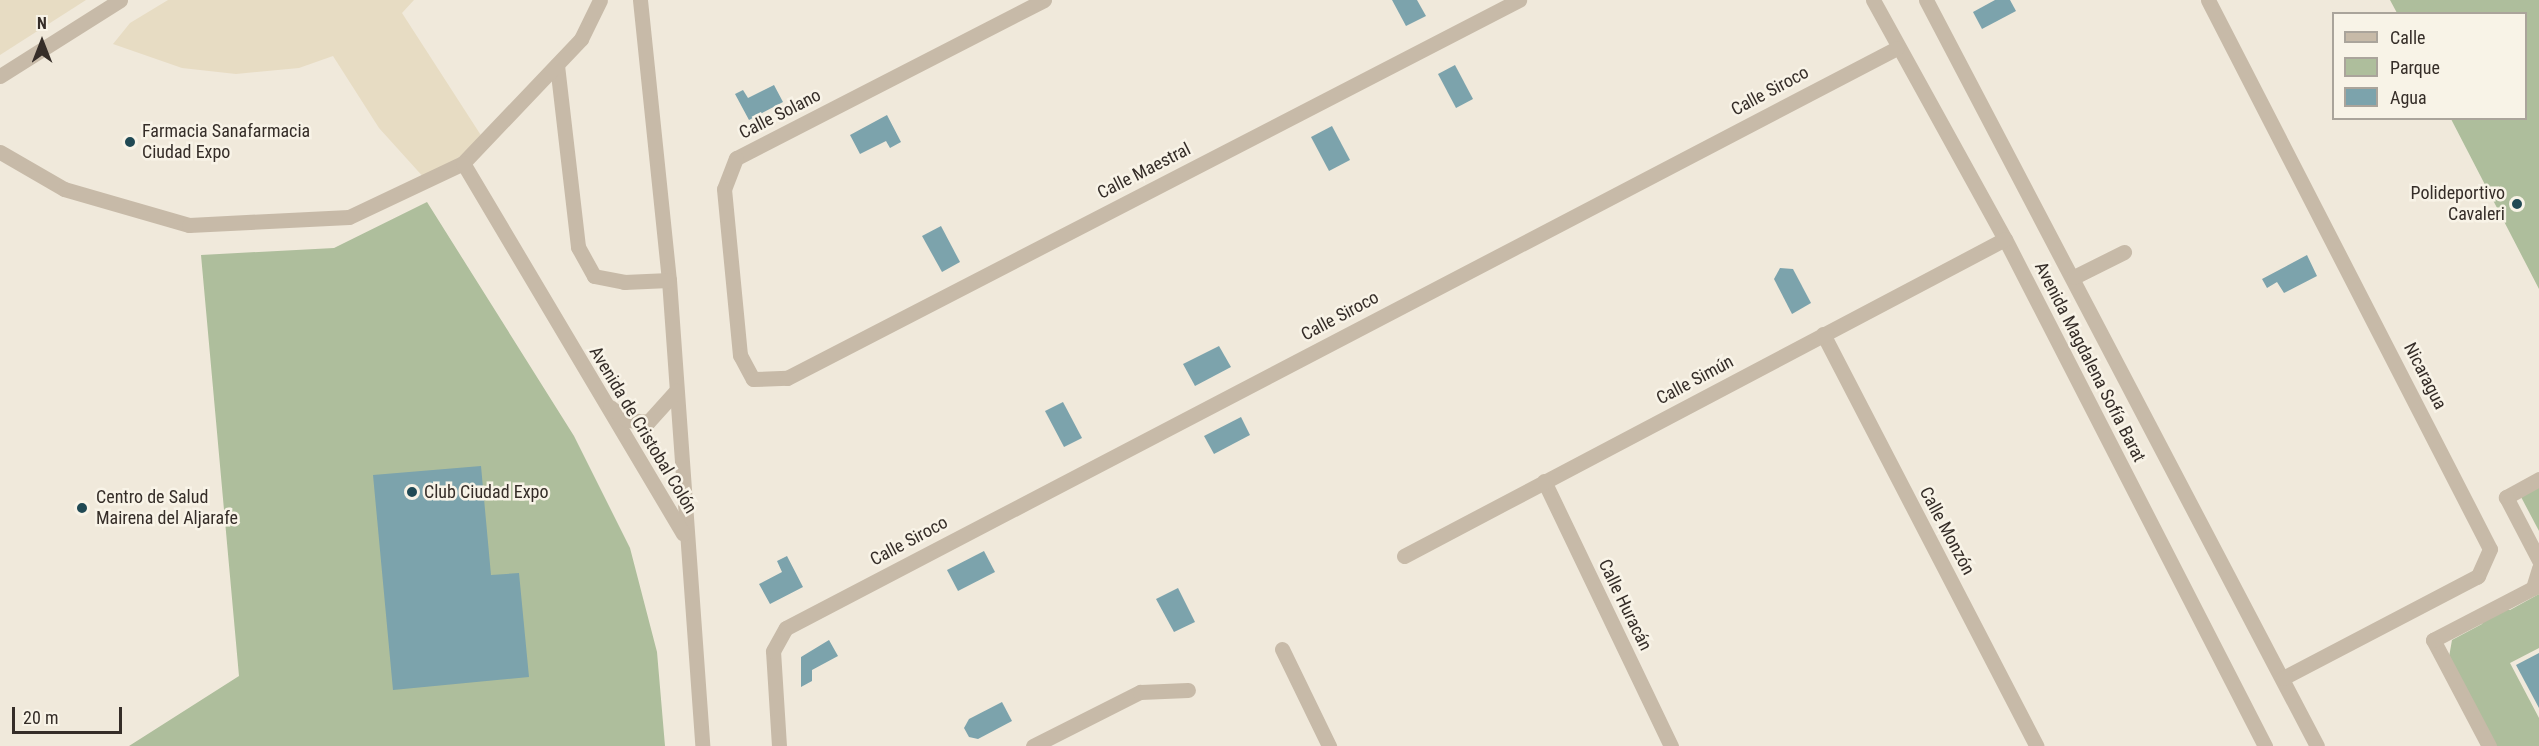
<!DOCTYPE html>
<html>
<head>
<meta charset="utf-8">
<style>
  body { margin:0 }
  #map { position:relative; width:2539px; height:746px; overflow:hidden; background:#f0e9db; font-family:"Roboto Condensed",sans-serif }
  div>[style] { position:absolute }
  .green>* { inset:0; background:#aebe9c }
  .plaza>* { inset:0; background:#e7dcc3 }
  .water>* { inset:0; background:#7ca3ac }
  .minor>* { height:15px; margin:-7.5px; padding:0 7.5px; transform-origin:7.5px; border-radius:7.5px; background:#c7baa8 }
  .dots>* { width:16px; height:16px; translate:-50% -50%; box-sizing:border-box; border:3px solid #f8f3e7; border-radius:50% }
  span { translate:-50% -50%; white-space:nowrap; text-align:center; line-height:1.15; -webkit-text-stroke:5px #f8f3e7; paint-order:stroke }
  .street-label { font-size:18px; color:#352d28 }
  .poi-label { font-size:18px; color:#352d28 }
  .left { translate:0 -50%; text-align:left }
  .right { translate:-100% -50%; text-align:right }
  .legend { position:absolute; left:2332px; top:12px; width:195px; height:108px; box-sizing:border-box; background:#f8f3e7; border:2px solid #aaa49b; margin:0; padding:8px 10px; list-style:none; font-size:18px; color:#352d28 }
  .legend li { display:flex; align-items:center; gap:12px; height:30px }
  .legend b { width:30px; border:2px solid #aaa49b }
  .north { position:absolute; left:12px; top:12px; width:60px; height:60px; -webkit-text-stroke:4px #f8f3e7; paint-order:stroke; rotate:0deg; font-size:16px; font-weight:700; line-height:24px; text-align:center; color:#352d28 }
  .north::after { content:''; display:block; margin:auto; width:21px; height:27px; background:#352d28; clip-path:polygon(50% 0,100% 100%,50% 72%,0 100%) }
  .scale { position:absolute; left:12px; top:707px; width:110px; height:27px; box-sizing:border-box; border:3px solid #352d28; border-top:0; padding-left:8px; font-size:18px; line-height:21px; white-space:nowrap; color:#352d28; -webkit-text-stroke:4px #f8f3e7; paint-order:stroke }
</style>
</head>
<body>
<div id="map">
  <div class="green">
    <i style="clip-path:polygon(2390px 0,2539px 0,2539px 289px,2451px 119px,2526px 118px,2526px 14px,2397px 13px)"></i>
    <i style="clip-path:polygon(427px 202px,574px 436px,630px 548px,657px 652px,665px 746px,129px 746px,239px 676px,201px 255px,334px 248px)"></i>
    <i style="clip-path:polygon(2539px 485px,2539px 531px,2520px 495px)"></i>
    <i style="clip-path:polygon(2539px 594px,2539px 648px,2510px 663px,2539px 718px,2539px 746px,2496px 746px,2449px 657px,2452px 640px,2482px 624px,2490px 609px,2510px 610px)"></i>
  </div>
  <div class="plaza">
    <i style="clip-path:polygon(0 0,86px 0,0 55px)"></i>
    <i style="clip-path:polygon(168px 0,414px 0,402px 13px,484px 140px,426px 180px,379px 128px,333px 56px,299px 68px,236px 74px,182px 68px,113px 44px,130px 23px)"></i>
  </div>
  <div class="water">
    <i style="clip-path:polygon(1392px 0,1417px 0,1426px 16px,1406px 26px)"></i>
    <i style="clip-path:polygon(1995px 0,2010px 0,2016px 11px,1982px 29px,1973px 12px)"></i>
    <i style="clip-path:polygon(1455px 65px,1473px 99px,1456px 108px,1438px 74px)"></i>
    <i style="clip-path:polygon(774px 85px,783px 102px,749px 120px,735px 94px,743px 90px,748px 98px)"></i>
    <i style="clip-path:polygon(887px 115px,901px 142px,890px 148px,886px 141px,860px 154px,850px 135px)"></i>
    <i style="clip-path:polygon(1332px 126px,1350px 160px,1329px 171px,1311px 137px)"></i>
    <i style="clip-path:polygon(941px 226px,960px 262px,942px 272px,922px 236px)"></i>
    <i style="clip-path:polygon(2307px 255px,2317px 276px,2284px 293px,2277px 282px,2267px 288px,2262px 279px)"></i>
    <i style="clip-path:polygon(1780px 268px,1793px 269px,1811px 303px,1792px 314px,1774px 279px)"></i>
    <i style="clip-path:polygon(1219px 346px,1231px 367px,1195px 386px,1183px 364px)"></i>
    <i style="clip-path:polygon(1063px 402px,1082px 438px,1064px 447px,1045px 411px)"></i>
    <i style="clip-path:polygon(1241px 417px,1250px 435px,1214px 454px,1204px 436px)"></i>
    <i style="clip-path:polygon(481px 466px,491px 575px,519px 573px,529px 677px,393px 690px,373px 475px)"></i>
    <i style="clip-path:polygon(984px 551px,995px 572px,958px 591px,947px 570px)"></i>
    <i style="clip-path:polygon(787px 556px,803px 587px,770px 604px,759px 584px,782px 572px,777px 561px)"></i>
    <i style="clip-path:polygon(1178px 588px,1195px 622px,1174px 632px,1156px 599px)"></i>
    <i style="clip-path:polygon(829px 640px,838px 656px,812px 670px,812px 681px,801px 687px,801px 657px)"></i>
    <i style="clip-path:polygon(2539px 653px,2539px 708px,2516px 665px)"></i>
    <i style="clip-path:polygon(1002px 702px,1012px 721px,978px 739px,969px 737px,964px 728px,969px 719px)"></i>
  </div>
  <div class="minor">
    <i style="left:640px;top:0;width:281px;rotate:84.1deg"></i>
    <i style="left:669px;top:280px;width:467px;rotate:85.9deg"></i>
    <i style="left:1044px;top:0;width:346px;rotate:152.8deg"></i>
    <i style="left:736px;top:158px;width:33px;rotate:111deg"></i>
    <i style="left:724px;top:189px;width:167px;rotate:84.5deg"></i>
    <i style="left:740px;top:355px;width:27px;rotate:62deg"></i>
    <i style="left:753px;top:379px;width:34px;rotate:-2deg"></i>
    <i style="left:787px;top:378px;width:824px;rotate:-27.31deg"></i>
    <i style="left:1873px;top:0;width:273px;rotate:61.1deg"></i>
    <i style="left:2005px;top:239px;width:570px;rotate:62.85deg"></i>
    <i style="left:1926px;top:0;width:842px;rotate:62.34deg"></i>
    <i style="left:2208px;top:0;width:617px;rotate:62.81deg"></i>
    <i style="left:2490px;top:549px;width:30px;rotate:114deg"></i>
    <i style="left:2478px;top:576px;width:220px;rotate:152.4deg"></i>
    <i style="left:557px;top:65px;width:183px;rotate:83.4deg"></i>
    <i style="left:578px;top:247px;width:33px;rotate:61deg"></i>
    <i style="left:594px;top:276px;width:31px;rotate:11deg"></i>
    <i style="left:624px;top:282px;width:45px;rotate:-2.5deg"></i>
    <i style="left:0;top:76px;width:142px;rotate:-32.3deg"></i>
    <i style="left:0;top:152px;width:74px;rotate:30deg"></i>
    <i style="left:64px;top:189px;width:130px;rotate:16.1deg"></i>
    <i style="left:189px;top:225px;width:160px;rotate:-2.9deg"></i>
    <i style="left:349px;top:217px;width:126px;rotate:-25.3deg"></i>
    <i style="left:463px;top:163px;width:171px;rotate:-46.4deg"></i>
    <i style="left:581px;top:39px;width:43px;rotate:-64deg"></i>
    <i style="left:463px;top:163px;width:431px;rotate:59.3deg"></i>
    <i style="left:2074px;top:277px;width:56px;rotate:-26.6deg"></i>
    <i style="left:1823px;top:334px;width:464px;rotate:62.6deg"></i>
    <i style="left:610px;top:407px;width:21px;rotate:37deg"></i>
    <i style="left:627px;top:420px;width:21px;rotate:5deg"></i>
    <i style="left:648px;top:422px;width:42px;rotate:-47.9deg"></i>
    <i style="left:2539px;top:479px;width:38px;rotate:151deg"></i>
    <i style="left:2506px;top:497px;width:71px;rotate:62.4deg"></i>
    <i style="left:1544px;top:481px;width:294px;rotate:64.4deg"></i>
    <i style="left:1404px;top:556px;width:679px;rotate:-27.81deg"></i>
    <i style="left:1282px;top:649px;width:108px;rotate:64.1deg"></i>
    <i style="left:779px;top:746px;width:95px;rotate:-93.6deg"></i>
    <i style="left:773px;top:651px;width:26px;rotate:-61deg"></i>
    <i style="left:786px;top:628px;width:1253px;rotate:-27.57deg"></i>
    <i style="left:1033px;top:746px;width:120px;rotate:-26.8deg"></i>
    <i style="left:1140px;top:692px;width:48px;rotate:-2.4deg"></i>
    <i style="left:2489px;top:746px;width:120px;rotate:-117.8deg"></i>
    <i style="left:2433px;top:640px;width:113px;rotate:-27.5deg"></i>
    <i style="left:2533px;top:588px;width:21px;rotate:-73deg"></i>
  </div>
  <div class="dots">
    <i style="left:130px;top:142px;background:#204954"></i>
    <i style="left:2517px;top:204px;background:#204954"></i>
    <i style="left:412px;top:492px;background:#204954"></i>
    <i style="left:82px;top:508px;background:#204954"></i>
  </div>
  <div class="street-label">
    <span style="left:1770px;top:91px;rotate:-28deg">Calle Siroco</span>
    <span style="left:780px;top:114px;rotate:-27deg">Calle Solano</span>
    <span style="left:1144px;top:171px;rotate:-27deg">Calle Maestral</span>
    <span style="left:1340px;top:316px;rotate:-28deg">Calle Siroco</span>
    <span style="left:2090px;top:362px;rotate:63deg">Avenida Magdalena Sofía Barat</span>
    <span style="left:2425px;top:376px;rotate:63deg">Nicaragua</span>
    <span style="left:1695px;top:380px;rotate:-28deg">Calle Simún</span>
    <span style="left:643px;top:430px;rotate:59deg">Avenida de Cristobal Colón</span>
    <span style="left:1947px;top:531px;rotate:62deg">Calle Monzón</span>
    <span style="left:909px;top:541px;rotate:-28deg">Calle Siroco</span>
    <span style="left:1625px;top:605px;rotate:64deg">Calle Huracán</span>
  </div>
  <div class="poi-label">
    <span class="left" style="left:142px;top:142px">Farmacia Sanafarmacia<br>Ciudad Expo</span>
    <span class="right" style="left:2505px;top:204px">Polideportivo<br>Cavaleri</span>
    <span class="left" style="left:424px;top:492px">Club Ciudad Expo</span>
    <span class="left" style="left:96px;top:508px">Centro de Salud<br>Mairena del Aljarafe</span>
  </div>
  <ul class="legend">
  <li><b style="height:8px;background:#c7baa8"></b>Calle</li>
  <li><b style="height:16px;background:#aebe9c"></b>Parque</li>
  <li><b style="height:16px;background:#7ca3ac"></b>Agua</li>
  </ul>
  <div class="north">N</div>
  <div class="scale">20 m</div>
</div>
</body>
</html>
